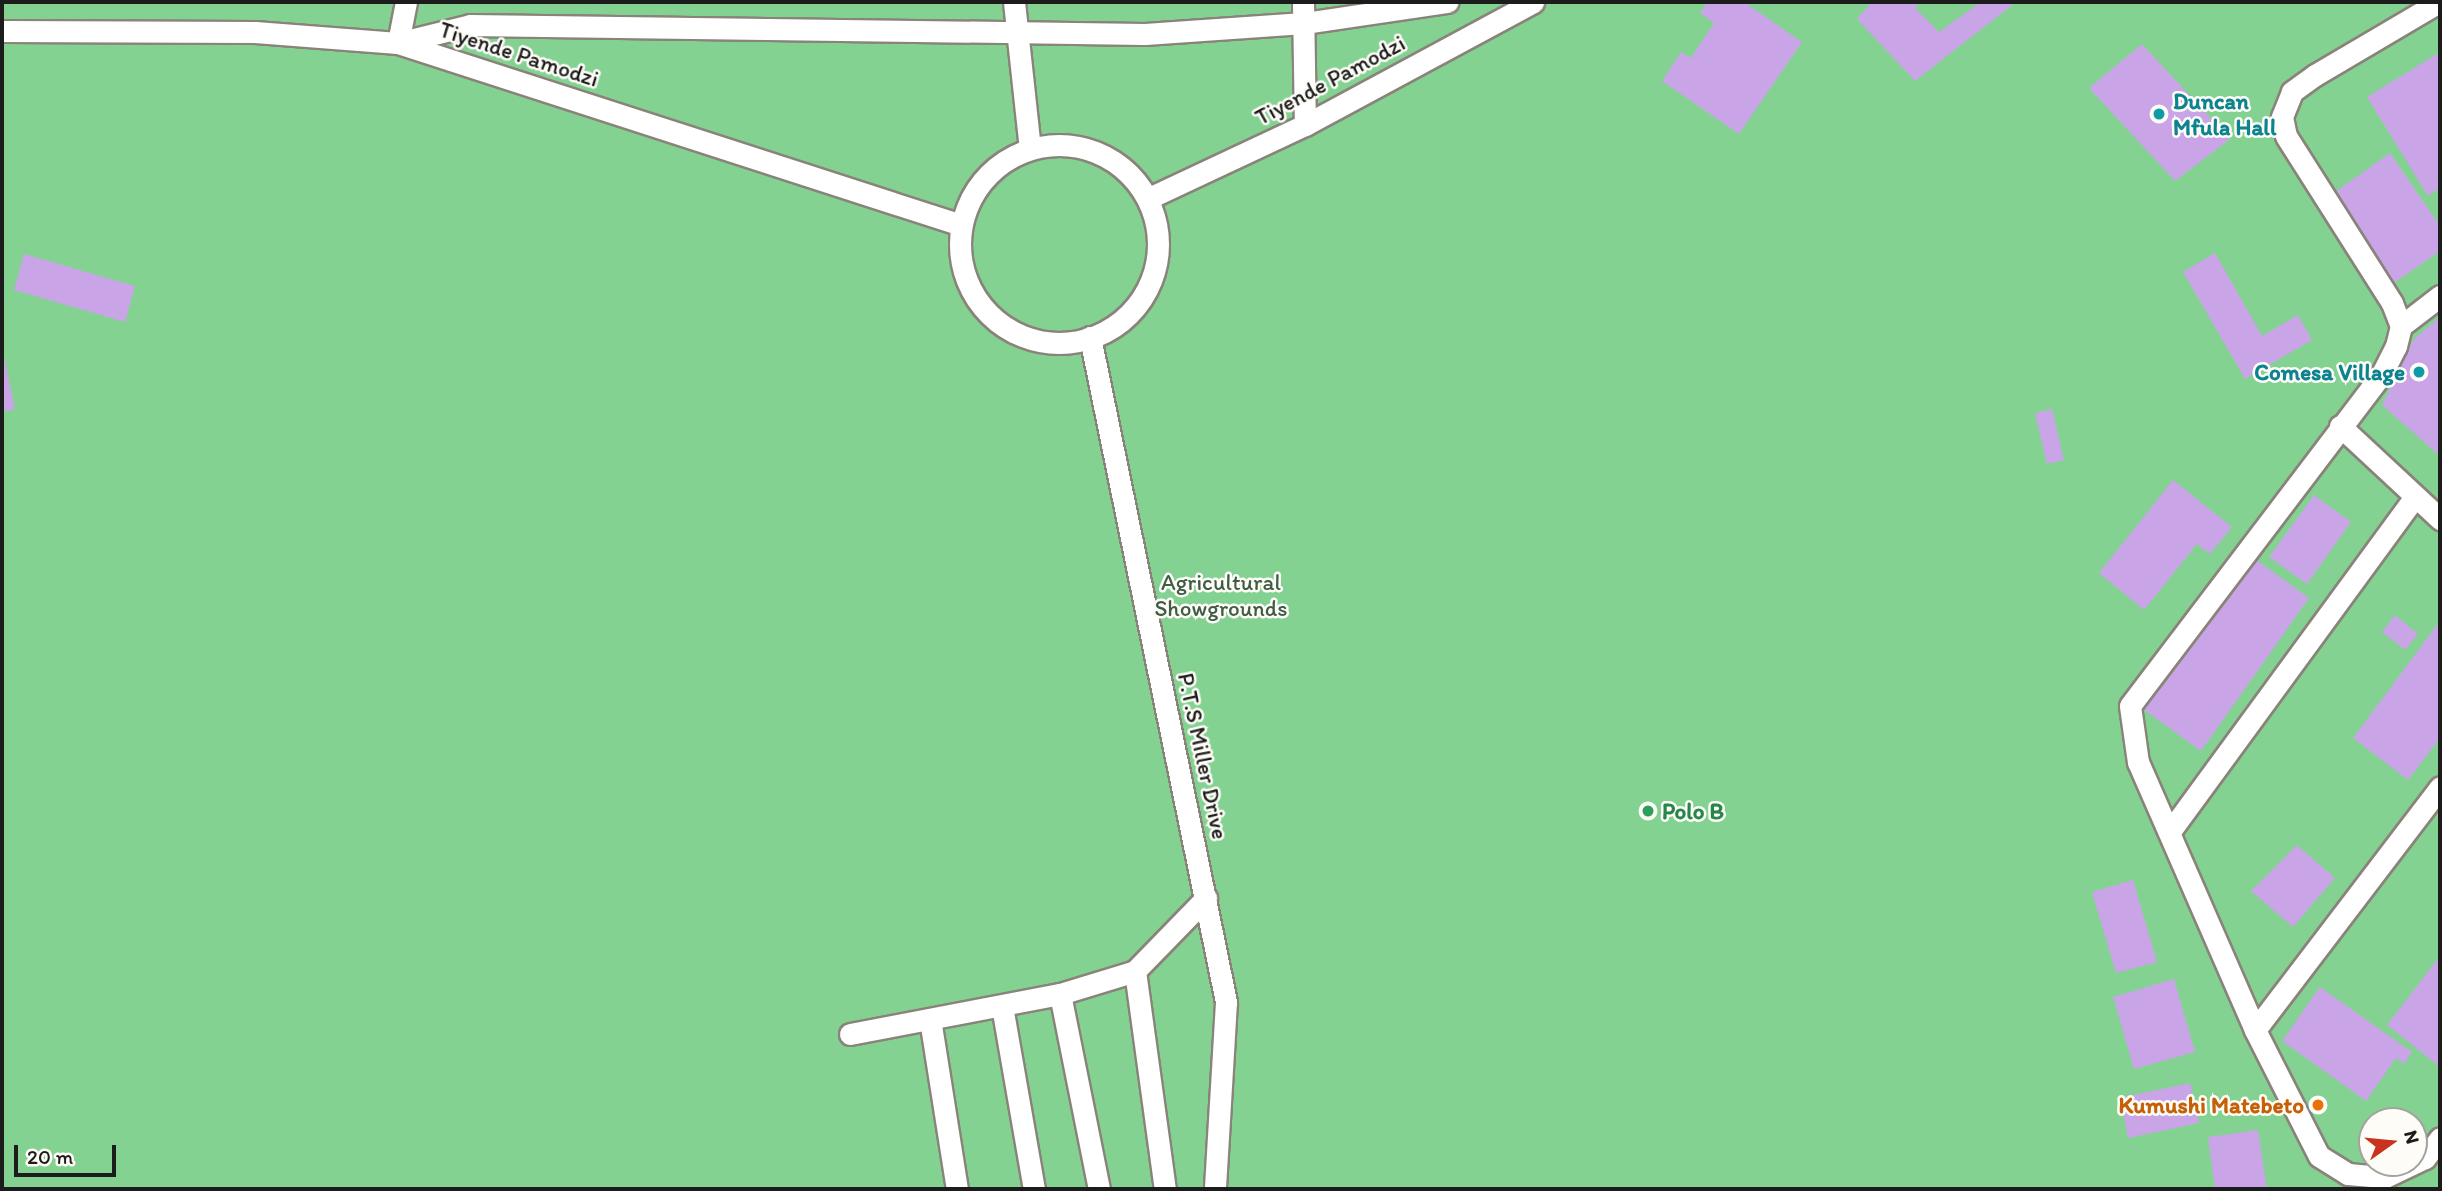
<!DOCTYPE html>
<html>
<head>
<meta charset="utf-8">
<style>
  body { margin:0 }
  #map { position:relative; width:2442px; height:1191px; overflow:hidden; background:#f8ead8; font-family:Itim,sans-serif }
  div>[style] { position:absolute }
  .green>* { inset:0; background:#83d292 }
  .building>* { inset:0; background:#c9a5e7 }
  .roads { filter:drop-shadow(2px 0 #8a837a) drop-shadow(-2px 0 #8a837a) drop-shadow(0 2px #8a837a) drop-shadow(0 -2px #8a837a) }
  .service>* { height:21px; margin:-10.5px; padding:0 10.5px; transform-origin:10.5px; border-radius:10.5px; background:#fff }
  .service>.ring { margin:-10.5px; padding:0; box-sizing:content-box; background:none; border:21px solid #fff; border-radius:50% }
  .dots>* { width:19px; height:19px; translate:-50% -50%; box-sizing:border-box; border:4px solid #fdfcf7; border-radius:50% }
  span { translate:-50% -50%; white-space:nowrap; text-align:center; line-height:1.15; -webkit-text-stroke:5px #fdfcf7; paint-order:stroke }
  .street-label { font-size:23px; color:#1c1c1c }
  .culture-label { font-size:23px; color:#0d838f; font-weight:700 }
  .left { translate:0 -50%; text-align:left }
  .right { translate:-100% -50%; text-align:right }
  .park-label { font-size:23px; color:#405c45 }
  .leisure-label { font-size:23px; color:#27864d; font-weight:700 }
  .food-label { font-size:23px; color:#c56008; font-weight:700 }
  .frame { position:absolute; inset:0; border:4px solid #1c1c1c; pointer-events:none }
  .north { position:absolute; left:2358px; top:1107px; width:70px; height:70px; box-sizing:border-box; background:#fdfcf7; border:2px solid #a3a29f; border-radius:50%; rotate:75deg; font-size:19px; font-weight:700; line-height:28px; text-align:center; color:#1c1c1c }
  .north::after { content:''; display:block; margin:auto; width:24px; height:32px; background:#c8321e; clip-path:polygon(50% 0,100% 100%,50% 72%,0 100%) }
  .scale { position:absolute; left:14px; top:1145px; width:102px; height:32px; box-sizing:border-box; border:4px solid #1c1c1c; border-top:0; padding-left:9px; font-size:21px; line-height:24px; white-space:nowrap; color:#1c1c1c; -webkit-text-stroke:5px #fdfcf7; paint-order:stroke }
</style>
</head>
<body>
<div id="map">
  <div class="green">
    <i style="clip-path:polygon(evenodd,2px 2px,2440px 2px,2440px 1189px,2px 1189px,2px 2px,2372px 1121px,2414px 1121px,2414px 1163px,2372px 1163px,2372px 1121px)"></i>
  </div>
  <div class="building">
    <i style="clip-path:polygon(1708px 2px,1744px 2px,1802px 42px,1739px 134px,1662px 81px,1681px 52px,1691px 58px,1714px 23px,1700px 13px)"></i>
    <i style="clip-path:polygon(1872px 2px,1920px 2px,1915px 8px,1939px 32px,1981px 2px,2016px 2px,1915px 81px,1857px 19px)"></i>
    <i style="clip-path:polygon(2142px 44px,2230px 139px,2175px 181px,2089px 88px)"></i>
    <i style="clip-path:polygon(2440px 52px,2440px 188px,2428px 196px,2367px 97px)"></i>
    <i style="clip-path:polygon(2390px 153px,2440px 226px,2440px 251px,2394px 283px,2332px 194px)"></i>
    <i style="clip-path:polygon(2215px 253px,2262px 336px,2298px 315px,2312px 340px,2245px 379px,2183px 272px)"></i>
    <i style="clip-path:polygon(24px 254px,135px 286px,125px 322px,14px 290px)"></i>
    <i style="clip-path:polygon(2440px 317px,2440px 456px,2382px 405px,2414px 339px)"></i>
    <i style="clip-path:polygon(2px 348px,15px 409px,2px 412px)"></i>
    <i style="clip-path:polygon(2052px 409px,2064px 460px,2047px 464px,2035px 413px)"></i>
    <i style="clip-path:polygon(2173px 480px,2232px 527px,2210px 554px,2197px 544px,2144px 610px,2099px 573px)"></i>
    <i style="clip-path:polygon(2314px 495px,2351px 522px,2307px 584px,2269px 557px)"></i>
    <i style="clip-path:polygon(2251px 556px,2309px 598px,2201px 751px,2143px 709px)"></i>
    <i style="clip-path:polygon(2395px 615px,2418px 634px,2405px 650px,2382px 632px)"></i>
    <i style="clip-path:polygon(2440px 621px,2440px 738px,2408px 780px,2353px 738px)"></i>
    <i style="clip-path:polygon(2297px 845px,2335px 878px,2293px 927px,2251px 891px)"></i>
    <i style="clip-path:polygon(2133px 880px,2157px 962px,2116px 973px,2092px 892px)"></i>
    <i style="clip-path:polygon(2440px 956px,2440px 1067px,2387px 1025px)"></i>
    <i style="clip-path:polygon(2174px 979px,2195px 1052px,2134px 1069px,2113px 997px)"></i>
    <i style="clip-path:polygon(2320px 987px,2412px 1052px,2404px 1064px,2396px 1058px,2366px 1101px,2282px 1041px)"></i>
    <i style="clip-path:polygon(2190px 1083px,2199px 1123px,2128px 1138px,2120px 1098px)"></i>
    <i style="clip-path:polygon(2258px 1130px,2267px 1189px,2215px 1189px,2208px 1137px)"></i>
  </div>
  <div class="roads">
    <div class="service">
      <i style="left:1014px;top:2px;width:148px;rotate:83.8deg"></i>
      <i style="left:1303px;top:2px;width:123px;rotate:89.1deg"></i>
      <i style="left:2439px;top:2px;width:144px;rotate:149.5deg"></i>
      <i style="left:2315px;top:75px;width:29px;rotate:144deg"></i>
      <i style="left:2292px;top:92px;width:27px;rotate:112deg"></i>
      <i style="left:2282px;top:117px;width:19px;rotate:78deg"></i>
      <i style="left:2286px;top:136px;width:198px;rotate:57.6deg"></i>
      <i style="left:2392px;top:303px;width:25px;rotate:69deg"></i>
      <i style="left:2401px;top:326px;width:21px;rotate:104deg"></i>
      <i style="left:2396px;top:346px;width:33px;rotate:117deg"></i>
      <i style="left:2381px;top:375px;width:415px;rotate:127.2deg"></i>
      <i style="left:2130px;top:706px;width:57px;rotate:81.9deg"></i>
      <i style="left:2138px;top:762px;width:292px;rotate:66.4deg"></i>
      <i style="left:2255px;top:1030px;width:141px;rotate:63.1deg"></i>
      <i style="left:2319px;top:1156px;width:34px;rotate:32deg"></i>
      <i style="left:2348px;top:1174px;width:37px;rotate:5deg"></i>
      <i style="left:2385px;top:1177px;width:44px;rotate:-25.4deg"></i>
      <i style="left:2425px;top:1158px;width:25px;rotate:-53deg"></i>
      <i style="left:2px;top:31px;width:253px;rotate:0.2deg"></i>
      <i style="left:255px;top:32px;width:143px;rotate:4.4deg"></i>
      <i style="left:398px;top:43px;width:592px;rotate:17.91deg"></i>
      <i style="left:398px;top:43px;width:74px;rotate:-14deg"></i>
      <i style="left:470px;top:25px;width:675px;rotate:0.76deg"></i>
      <i style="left:1145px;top:34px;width:159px;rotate:-4deg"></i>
      <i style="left:1304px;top:23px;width:145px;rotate:-8.4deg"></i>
      <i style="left:398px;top:43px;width:42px;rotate:-79deg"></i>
      <i class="ring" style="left:960px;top:145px;width:177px;height:177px"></i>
      <i style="left:1149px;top:198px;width:172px;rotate:-25.1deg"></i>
      <i style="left:1305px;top:125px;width:259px;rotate:-28.3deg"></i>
      <i style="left:2401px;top:326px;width:49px;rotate:-37.6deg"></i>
      <i style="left:1090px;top:337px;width:679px;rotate:78.44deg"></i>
      <i style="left:1226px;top:1002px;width:187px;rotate:93.4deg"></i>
      <i style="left:2340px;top:426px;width:137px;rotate:42.9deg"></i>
      <i style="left:2171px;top:830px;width:411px;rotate:-53.8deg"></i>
      <i style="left:1135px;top:971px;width:220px;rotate:82.2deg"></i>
      <i style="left:1060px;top:994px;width:199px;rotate:78.7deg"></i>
      <i style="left:1002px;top:1006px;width:186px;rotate:80.1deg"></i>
      <i style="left:930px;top:1019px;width:172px;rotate:81deg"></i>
      <i style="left:2255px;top:1030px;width:305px;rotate:-52.7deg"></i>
      <i style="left:850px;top:1034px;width:214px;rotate:-10.8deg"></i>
      <i style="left:1060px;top:994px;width:78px;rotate:-17deg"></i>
      <i style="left:1135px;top:971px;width:102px;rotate:-45.8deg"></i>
    </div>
  </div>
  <div class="dots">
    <i style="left:2159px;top:114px;background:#0f9aa8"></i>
    <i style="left:2419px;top:372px;background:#0f9aa8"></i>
    <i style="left:1648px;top:811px;background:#2e9e5b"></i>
    <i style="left:2318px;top:1105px;background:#e8710a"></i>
  </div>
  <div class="street-label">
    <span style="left:519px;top:54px;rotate:18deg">Tiyende Pamodzi</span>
    <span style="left:1330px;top:80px;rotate:-28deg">Tiyende Pamodzi</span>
    <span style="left:1203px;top:756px;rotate:78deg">P.T.S Miller Drive</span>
  </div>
  <div class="culture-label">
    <span class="left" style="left:2173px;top:114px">Duncan<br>Mfula Hall</span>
    <span class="right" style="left:2405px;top:372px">Comesa Village</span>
  </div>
  <div class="park-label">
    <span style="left:1221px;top:595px">Agricultural<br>Showgrounds</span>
  </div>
  <div class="leisure-label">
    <span class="left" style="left:1662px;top:811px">Polo B</span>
  </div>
  <div class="food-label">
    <span class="right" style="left:2304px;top:1105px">Kumushi Matebeto</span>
  </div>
  <div class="frame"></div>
  <div class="north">N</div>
  <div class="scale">20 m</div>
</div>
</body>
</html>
